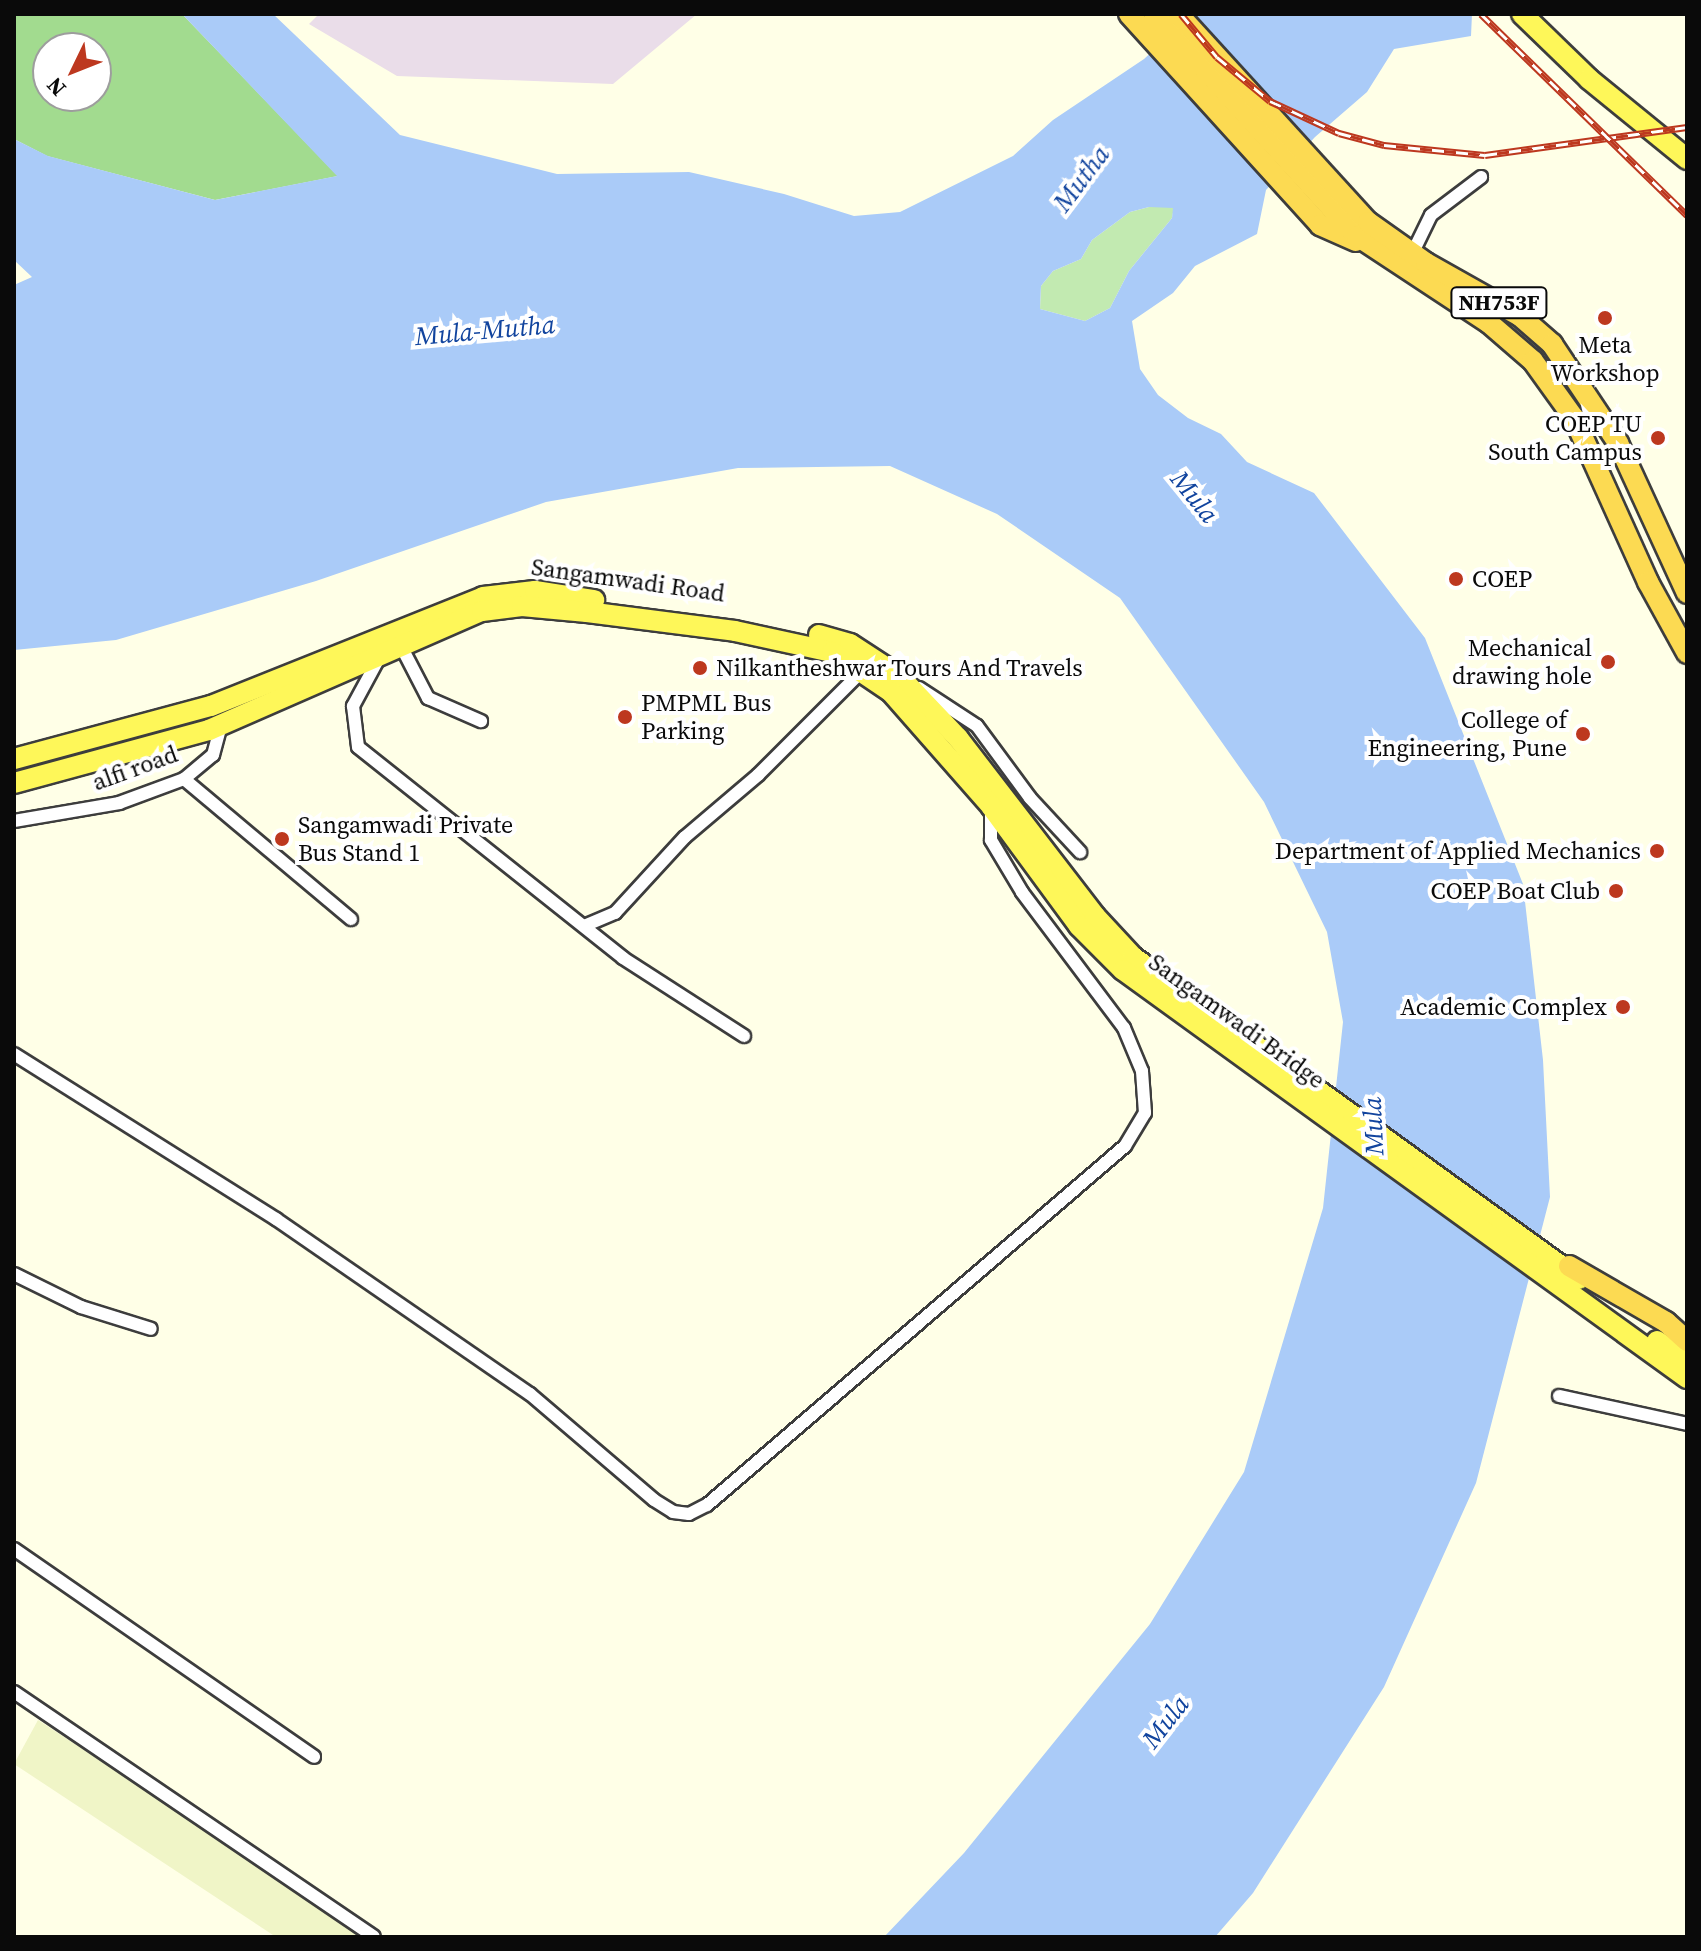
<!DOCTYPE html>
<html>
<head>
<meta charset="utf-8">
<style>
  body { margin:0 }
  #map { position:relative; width:1701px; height:1951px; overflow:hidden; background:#ffffe7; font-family:"Source Serif 4",serif }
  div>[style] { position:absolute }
  .industrial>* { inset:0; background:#eadde9 }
  .farmland>* { inset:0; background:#f0f5c7 }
  .green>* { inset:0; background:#c2eab1 }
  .forest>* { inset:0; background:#a2db8f }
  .water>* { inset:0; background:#aacbf8 }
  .roads { filter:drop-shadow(2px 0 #3d3d3d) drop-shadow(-2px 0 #3d3d3d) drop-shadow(0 2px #3d3d3d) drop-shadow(0 -2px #3d3d3d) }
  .minor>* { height:12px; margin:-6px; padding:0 6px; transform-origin:6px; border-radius:6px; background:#fff }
  .primary>* { height:20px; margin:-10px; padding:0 10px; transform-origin:10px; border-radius:10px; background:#fef759 }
  .trunk>* { height:20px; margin:-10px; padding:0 10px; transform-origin:10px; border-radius:10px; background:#fcda52 }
  .rail>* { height:7px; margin-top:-3.5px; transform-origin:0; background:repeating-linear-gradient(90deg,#fff 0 12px,#bd381f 0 24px); box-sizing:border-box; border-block:2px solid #bd381f }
  .dots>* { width:22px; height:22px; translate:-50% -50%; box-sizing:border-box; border:4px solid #fff; border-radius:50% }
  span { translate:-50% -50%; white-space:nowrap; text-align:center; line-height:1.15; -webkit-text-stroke:8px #fff; paint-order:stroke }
  .shield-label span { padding:2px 6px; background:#fff; border:2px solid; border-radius:6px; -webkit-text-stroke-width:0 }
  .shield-label { font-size:22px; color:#0a0a0a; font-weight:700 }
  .poi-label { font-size:24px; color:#0a0a0a }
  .right { translate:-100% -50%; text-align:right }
  .left { translate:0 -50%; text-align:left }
  .street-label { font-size:24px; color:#0a0a0a }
  .water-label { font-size:26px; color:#11449e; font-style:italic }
  .frame { position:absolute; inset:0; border:16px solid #0a0a0a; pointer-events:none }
  .north { position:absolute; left:32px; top:32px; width:80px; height:80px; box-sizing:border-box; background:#fff; border:2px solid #9d9d9d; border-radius:50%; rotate:227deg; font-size:22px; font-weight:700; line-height:32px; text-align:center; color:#0a0a0a }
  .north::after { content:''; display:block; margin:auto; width:28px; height:36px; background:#bd381f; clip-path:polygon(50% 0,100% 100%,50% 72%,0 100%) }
</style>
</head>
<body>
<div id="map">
  <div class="industrial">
    <i style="clip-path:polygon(319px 14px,697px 14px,613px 84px,397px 76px,309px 24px)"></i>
  </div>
  <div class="farmland">
    <i style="clip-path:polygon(38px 1720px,182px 1814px,362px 1937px,276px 1937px,14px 1764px)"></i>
  </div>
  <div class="green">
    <i style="clip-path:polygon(1149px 207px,1174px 207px,1172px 218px,1129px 271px,1110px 308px,1085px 321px,1040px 309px,1041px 286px,1053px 271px,1081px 259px,1092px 240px,1130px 212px)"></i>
  </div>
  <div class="forest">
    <i style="clip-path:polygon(evenodd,14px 14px,182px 14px,338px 176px,215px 200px,47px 156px,14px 139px,14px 14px,48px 48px,96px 48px,96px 96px,48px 96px,48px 48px)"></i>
  </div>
  <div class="water">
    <i style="clip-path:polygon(evenodd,182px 14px,273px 14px,400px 135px,557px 174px,689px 172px,784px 194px,854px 216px,900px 212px,1013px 156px,1053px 120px,1144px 59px,1193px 14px,1472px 14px,1471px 36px,1394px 49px,1367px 92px,1315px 137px,1266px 190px,1257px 234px,1195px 266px,1173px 293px,1132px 321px,1140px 369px,1158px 395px,1188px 418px,1221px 434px,1247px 462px,1314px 493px,1425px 638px,1523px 884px,1543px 1060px,1550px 1197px,1476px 1483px,1384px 1687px,1253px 1893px,1215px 1937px,884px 1937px,964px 1853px,1150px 1624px,1244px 1472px,1323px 1208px,1343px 1022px,1327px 932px,1264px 802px,1120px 598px,997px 514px,890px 466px,738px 468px,546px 502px,316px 581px,116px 640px,14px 650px,14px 285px,32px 277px,14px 260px,14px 139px,48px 156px,215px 200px,337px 176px,182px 14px,1149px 207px,1173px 208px,1172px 218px,1129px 271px,1110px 308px,1085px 321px,1040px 309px,1041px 286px,1053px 271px,1081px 259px,1092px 240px,1130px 212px,1149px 207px)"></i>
  </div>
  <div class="roads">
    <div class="minor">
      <i style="left:1412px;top:254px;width:43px;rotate:-64deg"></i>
      <i style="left:1431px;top:215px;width:63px;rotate:-37.2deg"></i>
      <i style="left:401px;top:646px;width:59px;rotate:62.6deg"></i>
      <i style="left:428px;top:698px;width:58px;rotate:23.5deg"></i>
      <i style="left:379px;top:658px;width:55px;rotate:118.4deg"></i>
      <i style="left:353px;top:706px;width:41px;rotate:83deg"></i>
      <i style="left:358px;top:747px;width:339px;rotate:38.5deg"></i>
      <i style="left:623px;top:958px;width:144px;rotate:32.8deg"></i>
      <i style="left:919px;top:688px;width:69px;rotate:33.2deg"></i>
      <i style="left:977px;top:726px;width:89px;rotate:53.6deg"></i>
      <i style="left:1030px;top:798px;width:74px;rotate:47.2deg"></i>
      <i style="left:184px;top:779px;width:218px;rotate:40deg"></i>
      <i style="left:14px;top:821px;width:107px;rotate:-9.7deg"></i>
      <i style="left:119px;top:803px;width:69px;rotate:-20.3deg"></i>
      <i style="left:184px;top:779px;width:38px;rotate:-40deg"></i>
      <i style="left:213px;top:755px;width:35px;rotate:-75deg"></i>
      <i style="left:584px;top:926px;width:34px;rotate:-23deg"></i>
      <i style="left:615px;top:913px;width:103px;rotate:-47.4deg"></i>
      <i style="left:685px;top:837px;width:96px;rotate:-40.3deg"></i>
      <i style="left:758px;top:775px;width:151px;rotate:-45deg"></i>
      <i style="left:14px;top:1054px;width:310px;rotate:32.2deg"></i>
      <i style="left:276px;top:1219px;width:308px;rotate:34.6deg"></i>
      <i style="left:530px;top:1394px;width:163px;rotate:40.5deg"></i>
      <i style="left:654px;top:1500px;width:22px;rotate:32deg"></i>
      <i style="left:673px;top:1512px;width:16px;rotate:7deg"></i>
      <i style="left:689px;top:1514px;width:20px;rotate:-27deg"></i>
      <i style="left:707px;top:1505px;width:551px;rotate:-40.66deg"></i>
      <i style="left:1125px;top:1146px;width:39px;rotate:-59deg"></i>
      <i style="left:1145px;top:1113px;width:42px;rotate:-94.1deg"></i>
      <i style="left:1142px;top:1071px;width:47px;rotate:-112.7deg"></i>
      <i style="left:1124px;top:1028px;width:170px;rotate:-126.9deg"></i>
      <i style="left:1022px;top:892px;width:61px;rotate:-120.8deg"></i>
      <i style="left:991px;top:840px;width:28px;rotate:-90deg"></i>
      <i style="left:14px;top:1274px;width:75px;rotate:26.2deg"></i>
      <i style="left:81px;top:1307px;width:73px;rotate:17.4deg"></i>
      <i style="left:1559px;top:1396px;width:131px;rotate:12.3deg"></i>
      <i style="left:14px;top:1549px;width:365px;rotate:34.7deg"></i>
      <i style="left:14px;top:1692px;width:435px;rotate:34.2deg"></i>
    </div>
    <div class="primary">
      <i style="left:1522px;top:14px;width:93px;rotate:44.1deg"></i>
      <i style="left:1589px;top:79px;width:127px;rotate:39.2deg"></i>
      <i style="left:819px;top:635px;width:32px;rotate:16deg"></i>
      <i style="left:850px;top:644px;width:59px;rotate:33.1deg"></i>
      <i style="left:899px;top:676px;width:86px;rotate:46.4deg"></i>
      <i style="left:958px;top:738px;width:225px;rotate:52.4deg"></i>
      <i style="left:1095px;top:916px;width:56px;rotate:47.2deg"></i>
      <i style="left:1133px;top:957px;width:550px;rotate:35.83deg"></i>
      <i style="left:14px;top:759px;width:204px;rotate:-15.1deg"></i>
      <i style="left:211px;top:706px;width:293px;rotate:-21.8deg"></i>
      <i style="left:483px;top:597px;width:52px;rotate:-6.6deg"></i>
      <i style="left:535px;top:591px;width:60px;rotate:8.7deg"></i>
      <i style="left:14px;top:783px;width:202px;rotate:-15.2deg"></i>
      <i style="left:209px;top:730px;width:298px;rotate:-23.6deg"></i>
      <i style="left:482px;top:611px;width:40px;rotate:-7.1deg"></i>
      <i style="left:522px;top:606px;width:65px;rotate:5.3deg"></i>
      <i style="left:587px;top:612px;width:149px;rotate:7.3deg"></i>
      <i style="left:735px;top:631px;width:99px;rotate:12.2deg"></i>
      <i style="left:832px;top:652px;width:71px;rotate:34.1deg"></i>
      <i style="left:891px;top:692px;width:152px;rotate:48.7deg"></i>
      <i style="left:991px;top:806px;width:149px;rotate:53.7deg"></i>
      <i style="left:1079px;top:926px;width:62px;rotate:45deg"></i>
      <i style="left:1123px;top:970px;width:696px;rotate:35.88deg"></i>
      <i style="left:1657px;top:1341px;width:36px;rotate:34deg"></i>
    </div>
    <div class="trunk">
      <i style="left:1129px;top:14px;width:285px;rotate:47.8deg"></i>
      <i style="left:1320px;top:225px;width:39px;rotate:24deg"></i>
      <i style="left:1154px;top:14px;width:301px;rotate:47.6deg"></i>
      <i style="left:1357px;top:236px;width:158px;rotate:33.4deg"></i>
      <i style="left:1489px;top:323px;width:58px;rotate:40.8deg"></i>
      <i style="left:1533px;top:361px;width:70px;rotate:54.3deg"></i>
      <i style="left:1574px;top:418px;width:180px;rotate:65.7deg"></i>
      <i style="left:1648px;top:582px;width:81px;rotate:61.2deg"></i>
      <i style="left:1178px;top:14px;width:282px;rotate:47.6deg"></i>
      <i style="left:1368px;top:222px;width:71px;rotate:35.3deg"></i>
      <i style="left:1426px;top:263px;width:108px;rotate:29.4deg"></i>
      <i style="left:1520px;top:316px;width:43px;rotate:41.2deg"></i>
      <i style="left:1552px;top:344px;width:119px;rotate:56.3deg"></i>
      <i style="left:1618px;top:443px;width:165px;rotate:65.3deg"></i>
      <i style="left:1569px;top:1266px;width:112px;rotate:30deg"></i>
      <i style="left:1666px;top:1322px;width:28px;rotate:42deg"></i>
    </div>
  </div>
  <div class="rail">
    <i style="left:1181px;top:14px;width:56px;rotate:50.1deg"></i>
    <i style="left:1217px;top:57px;width:69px;rotate:39.7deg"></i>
    <i style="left:1270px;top:101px;width:76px;rotate:24.9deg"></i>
    <i style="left:1339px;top:133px;width:47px;rotate:14.9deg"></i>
    <i style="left:1384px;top:145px;width:101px;rotate:5.7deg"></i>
    <i style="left:1485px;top:155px;width:204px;rotate:-7.9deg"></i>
    <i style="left:1481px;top:14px;width:288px;rotate:44.3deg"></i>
  </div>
  <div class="dots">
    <i style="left:1605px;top:318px;background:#bd381f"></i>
    <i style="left:1658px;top:438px;background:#bd381f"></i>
    <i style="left:1456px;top:579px;background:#bd381f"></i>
    <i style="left:1608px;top:662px;background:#bd381f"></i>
    <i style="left:700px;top:668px;background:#bd381f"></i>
    <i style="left:625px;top:717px;background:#bd381f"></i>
    <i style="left:1583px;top:734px;background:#bd381f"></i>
    <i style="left:282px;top:839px;background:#bd381f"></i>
    <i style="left:1657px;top:851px;background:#bd381f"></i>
    <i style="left:1616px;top:891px;background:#bd381f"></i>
    <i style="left:1623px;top:1007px;background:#bd381f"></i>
  </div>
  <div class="shield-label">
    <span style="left:1499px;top:303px">NH753F</span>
  </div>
  <div class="poi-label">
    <span style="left:1605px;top:359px">Meta<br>Workshop</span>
    <span class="right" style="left:1642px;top:438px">COEP TU<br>South Campus</span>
    <span class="left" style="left:1472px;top:579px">COEP</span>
    <span class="right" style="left:1592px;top:662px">Mechanical<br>drawing hole</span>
    <span class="left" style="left:716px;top:668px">Nilkantheshwar Tours And Travels</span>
    <span class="left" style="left:641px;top:717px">PMPML Bus<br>Parking</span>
    <span class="right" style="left:1567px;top:734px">College of<br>Engineering, Pune</span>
    <span class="left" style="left:298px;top:839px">Sangamwadi Private<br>Bus Stand 1</span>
    <span class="right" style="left:1641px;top:851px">Department of Applied Mechanics</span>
    <span class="right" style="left:1600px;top:891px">COEP Boat Club</span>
    <span class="right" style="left:1607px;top:1007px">Academic Complex</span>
  </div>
  <div class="street-label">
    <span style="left:628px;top:580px;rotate:8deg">Sangamwadi Road</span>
    <span style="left:135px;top:768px;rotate:-20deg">alfi road</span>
    <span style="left:1237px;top:1021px;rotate:36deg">Sangamwadi Bridge</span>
  </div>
  <div class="water-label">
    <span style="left:1082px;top:179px;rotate:-53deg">Mutha</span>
    <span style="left:485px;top:331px;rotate:-5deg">Mula-Mutha</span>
    <span style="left:1194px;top:497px;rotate:51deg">Mula</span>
    <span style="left:1374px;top:1126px;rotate:-93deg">Mula</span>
    <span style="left:1166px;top:1722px;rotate:-52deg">Mula</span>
  </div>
  <div class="frame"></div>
  <div class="north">N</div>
</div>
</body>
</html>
